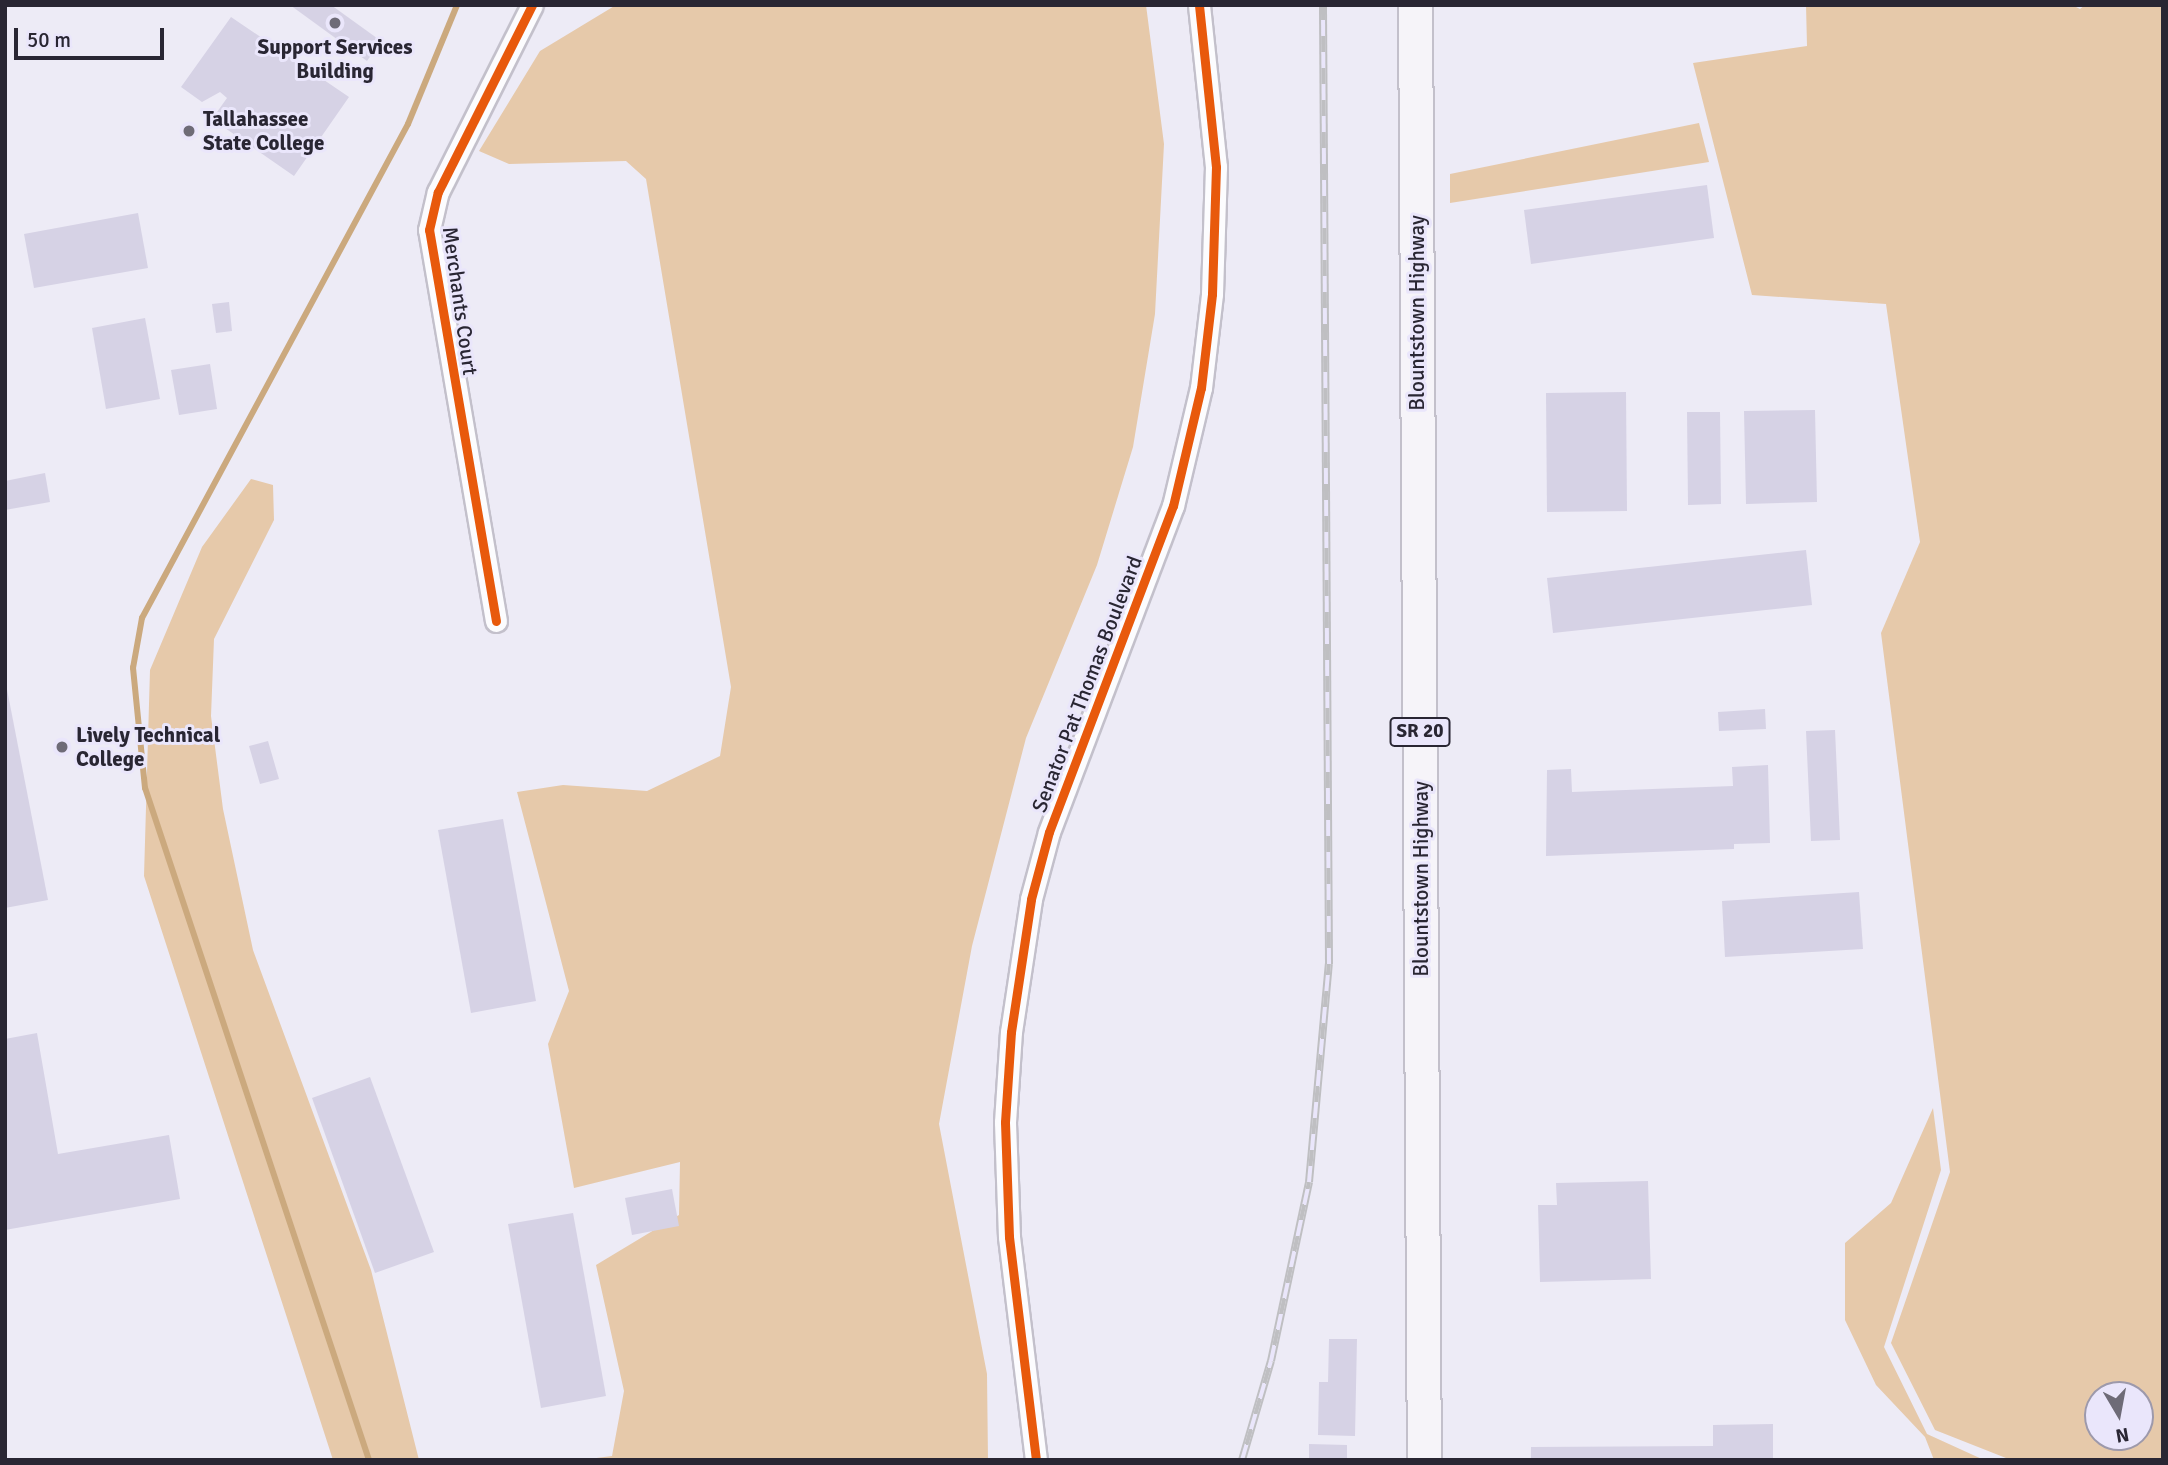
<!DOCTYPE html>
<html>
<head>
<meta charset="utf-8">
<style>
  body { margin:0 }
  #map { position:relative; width:2168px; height:1465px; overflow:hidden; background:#edebf6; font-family:Signika,sans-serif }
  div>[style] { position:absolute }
  .forest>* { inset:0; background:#e6c9aa }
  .stream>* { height:6px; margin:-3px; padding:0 3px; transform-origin:3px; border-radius:3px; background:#cba97e }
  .building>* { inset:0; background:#d6d2e5 }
  .roads { filter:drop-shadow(2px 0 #c3c0cb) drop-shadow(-2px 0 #c3c0cb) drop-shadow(0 2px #c3c0cb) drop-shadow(0 -2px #c3c0cb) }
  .minor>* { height:21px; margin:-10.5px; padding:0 10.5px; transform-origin:10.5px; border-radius:10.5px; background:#fcfcfe }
  .primary>* { height:33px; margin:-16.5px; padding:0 16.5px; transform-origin:16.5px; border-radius:16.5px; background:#f6f4f9 }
  .rail>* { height:8px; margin-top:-4px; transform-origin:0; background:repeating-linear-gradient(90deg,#eae6fb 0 16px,#bfbfc2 0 32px); box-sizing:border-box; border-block:2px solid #bfbfc2 }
  .cycleway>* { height:9px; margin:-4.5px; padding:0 4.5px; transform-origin:4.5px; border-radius:4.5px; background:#e8590c }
  .dots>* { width:19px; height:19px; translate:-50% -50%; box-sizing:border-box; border:4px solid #eae6fb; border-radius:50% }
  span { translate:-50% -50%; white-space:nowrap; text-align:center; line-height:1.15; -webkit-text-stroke:6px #eae6fb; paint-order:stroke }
  .shield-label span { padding:2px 5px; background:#eae6fb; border:2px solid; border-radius:5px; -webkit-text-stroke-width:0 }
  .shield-label { font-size:19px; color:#292633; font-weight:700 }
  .poi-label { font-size:21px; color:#292633; font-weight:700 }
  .left { translate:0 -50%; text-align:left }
  .street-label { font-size:21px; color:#292633 }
  .frame { position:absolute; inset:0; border:7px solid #292633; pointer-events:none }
  .north { position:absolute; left:2084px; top:1381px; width:70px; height:70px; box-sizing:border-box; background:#eae6fb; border:2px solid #9d99ab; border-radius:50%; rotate:170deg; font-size:19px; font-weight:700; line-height:28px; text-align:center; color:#292633 }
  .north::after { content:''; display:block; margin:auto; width:24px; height:32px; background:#6e6b77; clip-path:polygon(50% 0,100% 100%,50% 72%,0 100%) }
  .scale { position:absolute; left:14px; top:28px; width:150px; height:32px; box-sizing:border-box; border:4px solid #292633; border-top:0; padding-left:9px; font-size:21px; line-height:24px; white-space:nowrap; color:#292633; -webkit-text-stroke:5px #eae6fb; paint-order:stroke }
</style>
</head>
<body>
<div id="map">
  <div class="forest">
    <i style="clip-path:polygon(616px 5px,1146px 5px,1164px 144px,1155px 314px,1133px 447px,1097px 565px,1026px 738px,972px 946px,939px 1124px,987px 1374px,988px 1460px,581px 1460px,612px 1456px,624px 1391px,596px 1265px,679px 1215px,680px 1162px,574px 1188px,548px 1044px,569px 991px,517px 792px,563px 785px,647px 791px,720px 756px,731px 687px,646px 179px,626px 161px,509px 164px,479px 151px,540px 51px)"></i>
    <i style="clip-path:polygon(evenodd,1806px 5px,2072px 5px,2080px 9px,2085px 5px,2163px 5px,2163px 1460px,2011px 1460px,1935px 1430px,1891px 1343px,1950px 1172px,1881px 633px,1920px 542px,1886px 304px,1752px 295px,1693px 63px,1807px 46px,1806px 5px,2098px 1395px,2140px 1395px,2140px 1437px,2098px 1437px,2098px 1395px)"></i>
    <i style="clip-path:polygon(1699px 123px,1709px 162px,1450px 203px,1450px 174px)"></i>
    <i style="clip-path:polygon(251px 479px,273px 485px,274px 520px,214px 639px,211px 716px,223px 809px,253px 950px,371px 1270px,419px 1460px,333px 1460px,144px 876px,150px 670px,202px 547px)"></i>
    <i style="clip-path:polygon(1933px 1108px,1941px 1170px,1884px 1347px,1927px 1434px,1984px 1460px,1934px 1460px,1925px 1437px,1876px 1385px,1845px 1320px,1845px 1243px,1891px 1203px)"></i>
  </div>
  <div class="stream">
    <i style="left:369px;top:1460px;width:708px;rotate:-108.43deg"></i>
    <i style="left:145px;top:788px;width:121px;rotate:-95.7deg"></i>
    <i style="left:133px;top:668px;width:51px;rotate:-79.8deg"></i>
    <i style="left:142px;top:618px;width:561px;rotate:-61.7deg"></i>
    <i style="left:408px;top:124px;width:129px;rotate:-67.6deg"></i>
  </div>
  <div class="building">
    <i style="clip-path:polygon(290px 5px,331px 5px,381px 41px,367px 61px)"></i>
    <i style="clip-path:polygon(231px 17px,349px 97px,294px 176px,212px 119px,227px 98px,220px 92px,202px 102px,181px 87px)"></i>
    <i style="clip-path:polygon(1707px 185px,1714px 238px,1531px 264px,1524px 210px)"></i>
    <i style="clip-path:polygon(138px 213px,148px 268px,34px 288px,24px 234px)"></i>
    <i style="clip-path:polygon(229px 302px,232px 331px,216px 333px,212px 304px)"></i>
    <i style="clip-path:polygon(145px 318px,160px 399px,106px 409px,92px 328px)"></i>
    <i style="clip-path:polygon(210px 364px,217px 409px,179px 415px,171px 370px)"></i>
    <i style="clip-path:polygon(1626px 392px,1627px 511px,1547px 512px,1546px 393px)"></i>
    <i style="clip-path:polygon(1815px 410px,1817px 502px,1746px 504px,1744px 411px)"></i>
    <i style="clip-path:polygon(1687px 412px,1720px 412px,1721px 504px,1688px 505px)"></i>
    <i style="clip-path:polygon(45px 473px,50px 502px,5px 510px,5px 481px)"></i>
    <i style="clip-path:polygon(1806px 550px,1812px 605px,1553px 633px,1547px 578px)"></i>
    <i style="clip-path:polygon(5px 679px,48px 900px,5px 908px)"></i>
    <i style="clip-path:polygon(1765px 709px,1766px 729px,1719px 731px,1718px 712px)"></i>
    <i style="clip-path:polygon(1835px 730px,1840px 840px,1811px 841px,1806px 731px)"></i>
    <i style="clip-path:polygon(268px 741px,279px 779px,260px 784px,249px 746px)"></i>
    <i style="clip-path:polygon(1768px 765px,1770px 843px,1734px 844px,1734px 849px,1546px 856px,1547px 770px,1571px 769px,1572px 792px,1733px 786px,1732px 767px)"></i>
    <i style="clip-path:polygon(503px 819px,536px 1001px,471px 1013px,438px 830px)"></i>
    <i style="clip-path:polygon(1859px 892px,1863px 949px,1725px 957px,1722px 901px)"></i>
    <i style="clip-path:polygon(37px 1033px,58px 1154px,169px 1135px,180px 1199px,5px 1230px,5px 1039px)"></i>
    <i style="clip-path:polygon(370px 1077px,434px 1252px,375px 1273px,312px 1098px)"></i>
    <i style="clip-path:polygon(1648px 1181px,1651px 1279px,1540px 1282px,1538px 1205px,1557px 1205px,1556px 1183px)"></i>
    <i style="clip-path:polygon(672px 1189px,679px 1226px,632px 1235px,625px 1198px)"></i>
    <i style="clip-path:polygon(573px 1213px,606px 1396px,541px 1408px,508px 1224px)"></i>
    <i style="clip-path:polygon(1329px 1339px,1357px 1339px,1355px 1436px,1318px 1435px,1319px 1382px,1328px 1382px)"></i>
    <i style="clip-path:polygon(1773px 1424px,1773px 1460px,1531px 1460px,1531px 1447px,1713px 1446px,1713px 1425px)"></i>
    <i style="clip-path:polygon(1309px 1444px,1347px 1445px,1347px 1460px,1309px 1460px)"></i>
  </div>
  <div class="roads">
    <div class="minor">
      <i style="left:496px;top:621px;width:397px;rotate:-99.7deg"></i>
      <i style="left:429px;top:230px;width:39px;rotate:-77deg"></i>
      <i style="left:438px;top:192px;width:209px;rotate:-63.3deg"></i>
      <i style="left:1036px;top:1460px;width:225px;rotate:-96.9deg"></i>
      <i style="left:1009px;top:1237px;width:115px;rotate:-92deg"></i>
      <i style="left:1005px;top:1122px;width:90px;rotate:-86.2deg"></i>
      <i style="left:1011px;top:1032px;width:134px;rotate:-81.4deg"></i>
      <i style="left:1031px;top:899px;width:69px;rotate:-75deg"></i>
      <i style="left:1049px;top:832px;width:349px;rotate:-69.2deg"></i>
      <i style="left:1173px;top:506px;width:121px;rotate:-76.7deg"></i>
      <i style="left:1201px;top:388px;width:95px;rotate:-83.3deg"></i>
      <i style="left:1212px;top:294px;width:127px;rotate:-88.2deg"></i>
      <i style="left:1216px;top:167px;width:163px;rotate:-96deg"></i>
    </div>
    <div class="primary">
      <i style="left:1415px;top:5px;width:1455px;rotate:89.65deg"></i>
    </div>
  </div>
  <div class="rail">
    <i style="left:1242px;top:1460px;width:103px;rotate:-73.7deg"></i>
    <i style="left:1271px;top:1361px;width:183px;rotate:-78deg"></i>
    <i style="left:1309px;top:1182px;width:219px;rotate:-84.8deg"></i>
    <i style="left:1329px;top:964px;width:959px;rotate:-90.36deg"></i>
  </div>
  <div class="cycleway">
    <i style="left:496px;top:621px;width:397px;rotate:-99.7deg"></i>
    <i style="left:429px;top:230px;width:39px;rotate:-77deg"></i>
    <i style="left:438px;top:192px;width:209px;rotate:-63.3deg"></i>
    <i style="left:1036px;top:1460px;width:225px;rotate:-96.9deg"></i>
    <i style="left:1009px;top:1237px;width:115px;rotate:-92deg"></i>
    <i style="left:1005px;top:1122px;width:90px;rotate:-86.2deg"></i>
    <i style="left:1011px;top:1032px;width:134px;rotate:-81.4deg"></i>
    <i style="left:1031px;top:899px;width:69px;rotate:-75deg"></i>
    <i style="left:1049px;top:832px;width:349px;rotate:-69.2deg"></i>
    <i style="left:1173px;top:506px;width:121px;rotate:-76.7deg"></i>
    <i style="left:1201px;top:388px;width:95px;rotate:-83.3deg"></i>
    <i style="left:1212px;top:294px;width:127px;rotate:-88.2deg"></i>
    <i style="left:1216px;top:167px;width:163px;rotate:-96deg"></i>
  </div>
  <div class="dots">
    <i style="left:335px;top:23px;background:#6e6b77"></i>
    <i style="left:189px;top:131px;background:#6e6b77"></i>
    <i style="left:62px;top:747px;background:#6e6b77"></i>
  </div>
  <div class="shield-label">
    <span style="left:1420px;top:732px">SR 20</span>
  </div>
  <div class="poi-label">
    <span style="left:335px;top:59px">Support Services<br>Building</span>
    <span class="left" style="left:203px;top:131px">Tallahassee<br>State College</span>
    <span class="left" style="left:76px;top:747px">Lively Technical<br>College</span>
  </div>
  <div class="street-label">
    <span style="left:460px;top:301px;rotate:82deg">Merchants Court</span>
    <span style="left:1417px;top:313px;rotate:-90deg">Blountstown Highway</span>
    <span style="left:1087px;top:684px;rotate:-69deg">Senator Pat Thomas Boulevard</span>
    <span style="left:1421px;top:879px;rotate:-90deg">Blountstown Highway</span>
  </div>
  <div class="frame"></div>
  <div class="north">N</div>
  <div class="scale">50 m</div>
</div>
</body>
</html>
